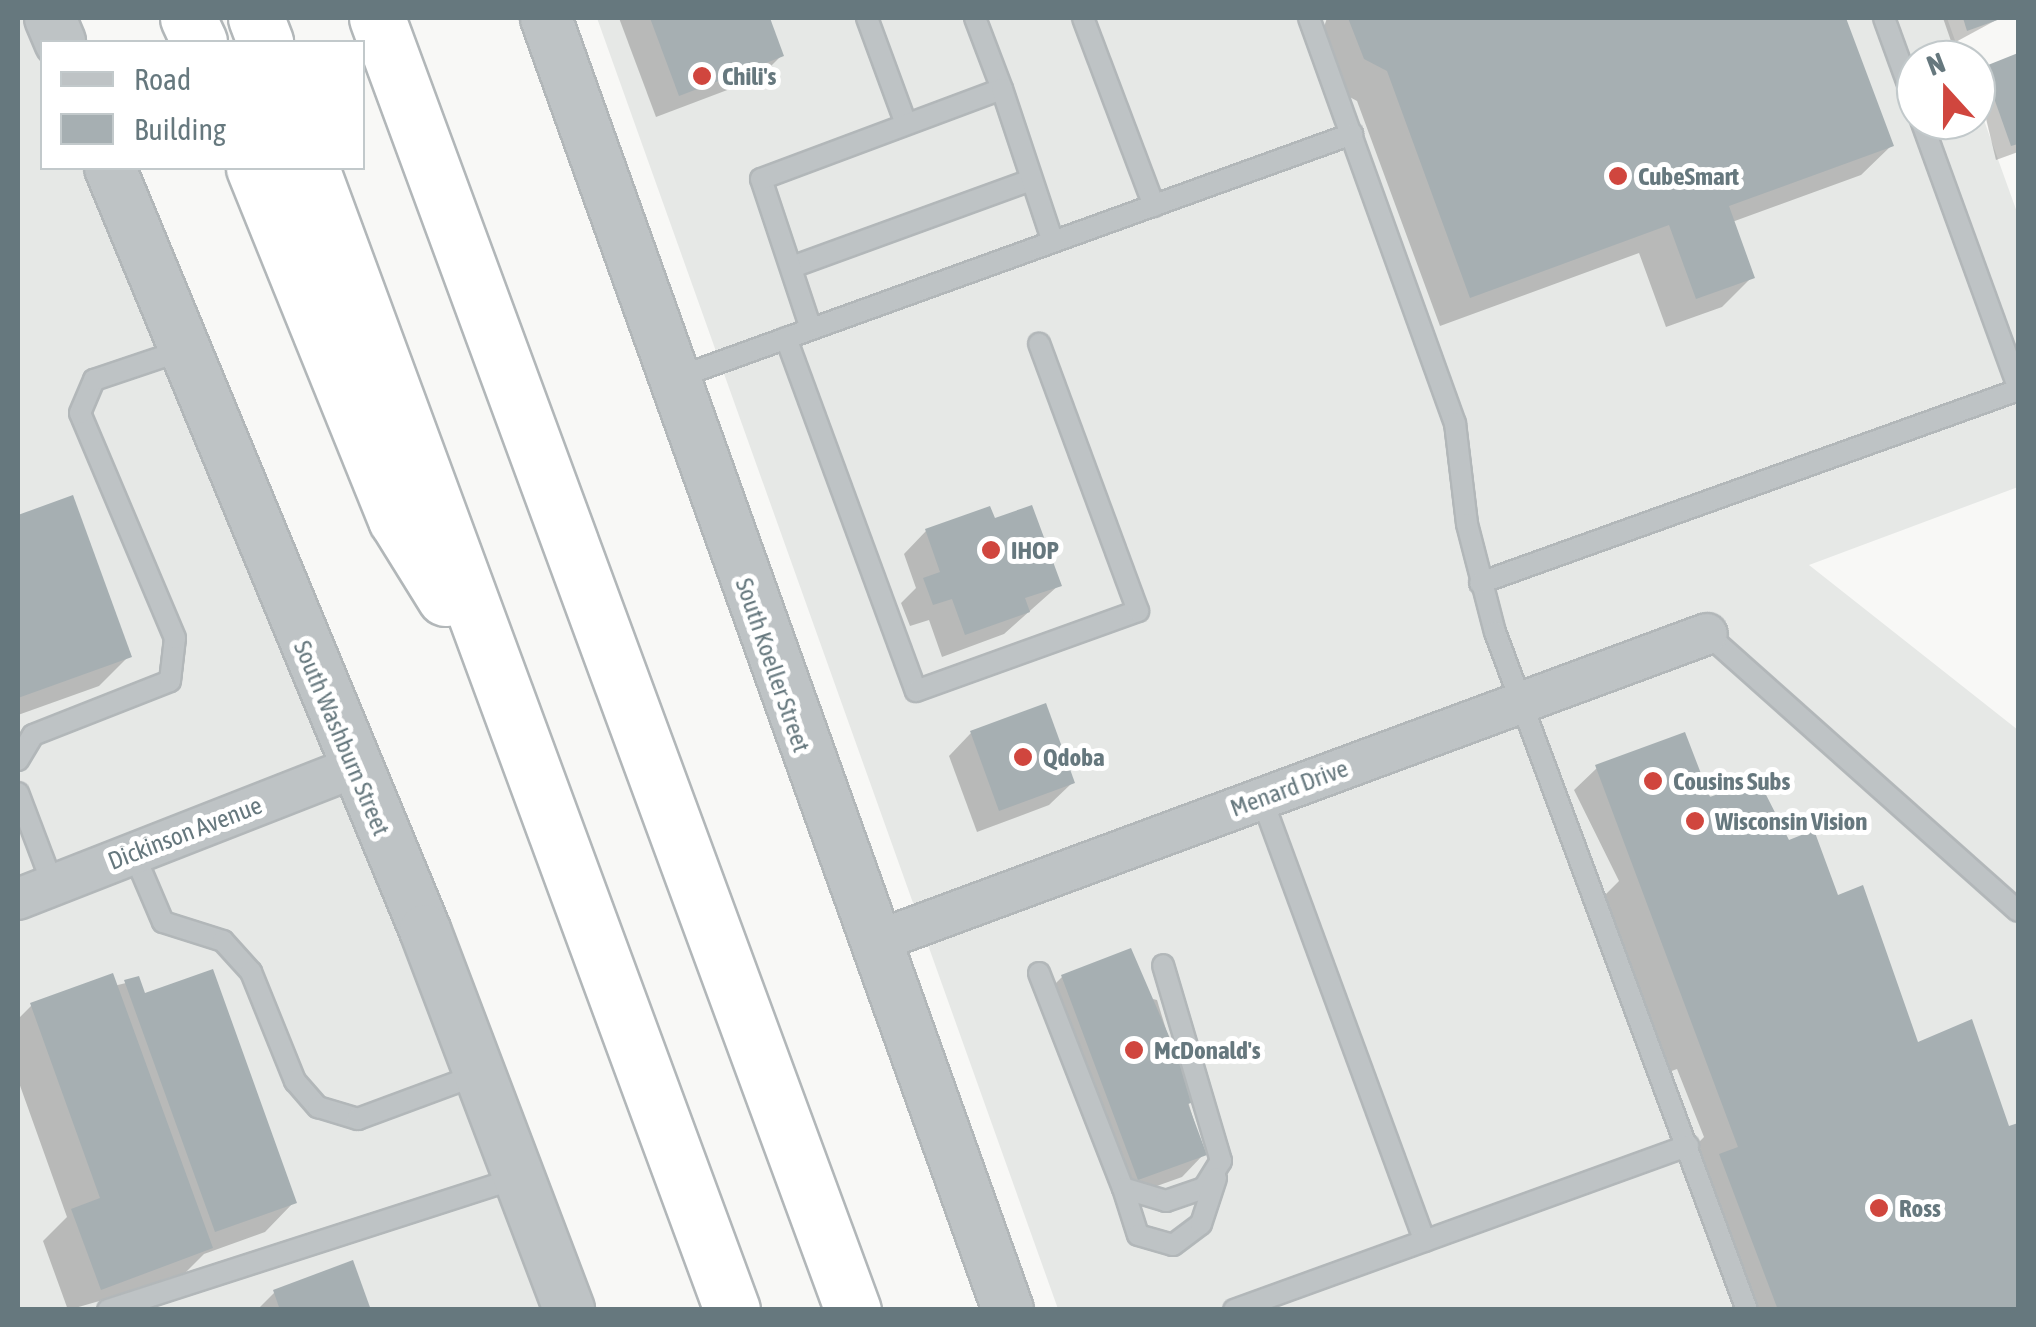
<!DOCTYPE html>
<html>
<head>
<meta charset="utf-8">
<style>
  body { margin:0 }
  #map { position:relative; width:2036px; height:1327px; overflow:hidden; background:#f8f8f6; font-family:"Asap Condensed",sans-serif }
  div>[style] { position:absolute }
  .built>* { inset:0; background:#e6e8e6 }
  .shadow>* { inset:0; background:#0003 }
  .building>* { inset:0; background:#a6afb2 }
  .roads { filter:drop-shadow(2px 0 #b2b7b9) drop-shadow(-2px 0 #b2b7b9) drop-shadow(0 2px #b2b7b9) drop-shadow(0 -2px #b2b7b9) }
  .service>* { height:20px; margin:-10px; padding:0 10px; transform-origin:10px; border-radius:10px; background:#bec3c5 }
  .minor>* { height:40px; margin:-20px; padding:0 20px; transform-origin:20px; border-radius:20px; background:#bec3c5 }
  .tertiary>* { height:50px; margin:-25px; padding:0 25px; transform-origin:25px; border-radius:25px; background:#bec3c5 }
  .motorway>* { height:55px; margin:-27.5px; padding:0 27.5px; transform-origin:27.5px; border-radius:27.5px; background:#fff }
  .dots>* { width:28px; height:28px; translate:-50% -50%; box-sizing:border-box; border:5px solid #fff; border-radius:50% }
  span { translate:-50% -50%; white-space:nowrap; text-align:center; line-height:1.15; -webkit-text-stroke:10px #fff; paint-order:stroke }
  .poi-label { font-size:25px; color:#66787e; font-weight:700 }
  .left { translate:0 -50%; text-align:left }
  .street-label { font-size:25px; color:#66787e }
  .frame { position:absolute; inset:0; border:20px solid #66787e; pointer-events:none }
  .legend { position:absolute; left:40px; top:40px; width:325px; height:130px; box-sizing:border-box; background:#fff; border:2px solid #c2c9cb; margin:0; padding:12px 18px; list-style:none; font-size:30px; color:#66787e }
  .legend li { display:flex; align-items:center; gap:20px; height:50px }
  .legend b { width:50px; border:2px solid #c2c9cb }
  .north { position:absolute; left:1896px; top:40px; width:100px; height:100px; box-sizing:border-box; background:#fff; border:2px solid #c2c9cb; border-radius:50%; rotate:339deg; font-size:28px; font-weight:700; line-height:40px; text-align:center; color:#66787e }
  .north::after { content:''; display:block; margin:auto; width:35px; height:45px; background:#d0463e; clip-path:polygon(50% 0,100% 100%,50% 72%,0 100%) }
</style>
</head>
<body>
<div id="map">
  <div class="built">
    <i style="clip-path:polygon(18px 18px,50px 18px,42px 168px,110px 168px,569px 1309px,18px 1309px)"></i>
    <i style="clip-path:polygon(597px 18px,1947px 18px,1962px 60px,1916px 60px,1916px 120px,1976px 120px,1976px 98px,2018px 215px,2018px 487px,1809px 565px,2018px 730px,2018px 1309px,1058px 1309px)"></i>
  </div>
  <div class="shadow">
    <i style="clip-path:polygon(619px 18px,767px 18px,782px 55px,759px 78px,656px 117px)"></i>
    <i style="clip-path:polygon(1327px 18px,1844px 18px,1891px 146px,1861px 175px,1732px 222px,1752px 277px,1722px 307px,1666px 327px,1639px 253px,1440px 326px,1357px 101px,1335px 89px,1318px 45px)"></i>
    <i style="clip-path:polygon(1943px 18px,2000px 18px,1952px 44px)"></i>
    <i style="clip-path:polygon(2018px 56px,2018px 152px,1996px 160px,1976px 77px)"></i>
    <i style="clip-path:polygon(72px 498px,129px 656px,99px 686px,18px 715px,18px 517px)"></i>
    <i style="clip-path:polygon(994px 521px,1059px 585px,1004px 634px,942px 657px,929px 620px,910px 626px,901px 603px,916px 588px,904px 554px,926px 531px)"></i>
    <i style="clip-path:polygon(971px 733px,1072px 783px,1049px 805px,977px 832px,949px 756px)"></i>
    <i style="clip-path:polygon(1597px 768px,1776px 813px,1787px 843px,1837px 898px,1916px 1043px,2008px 1130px,2018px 1126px,2018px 1310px,1737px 1310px,1691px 1186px,1707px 1171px,1697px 1144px,1704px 1137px,1677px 1069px,1669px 1072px,1604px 896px,1619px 881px,1574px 790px)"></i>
    <i style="clip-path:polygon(1062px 977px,1157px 1000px,1204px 1154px,1182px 1177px,1115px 1201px,1039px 1000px)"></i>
    <i style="clip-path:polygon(126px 983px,294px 1202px,265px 1232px,204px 1254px,180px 1278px,68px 1310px,43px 1241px,67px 1217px,18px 1080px,18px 1019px,31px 1006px)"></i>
    <i style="clip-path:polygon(274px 1293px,369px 1310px,257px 1310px)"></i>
  </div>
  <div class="building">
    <i style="clip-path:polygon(650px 18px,770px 18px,784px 56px,679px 96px)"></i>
    <i style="clip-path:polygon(1348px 18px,1846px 18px,1894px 146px,1729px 206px,1755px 278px,1696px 299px,1669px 225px,1470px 298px,1387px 71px,1364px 59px)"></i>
    <i style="clip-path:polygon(1963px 18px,2003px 18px,1967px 31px)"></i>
    <i style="clip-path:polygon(2018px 53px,2018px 144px,2011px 146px,1983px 67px)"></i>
    <i style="clip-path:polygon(73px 495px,132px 657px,18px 698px,18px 515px)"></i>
    <i style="clip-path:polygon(1032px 505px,1062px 586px,1025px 598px,1030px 612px,965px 635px,952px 599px,933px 605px,923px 578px,940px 572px,925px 529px,990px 506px,995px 518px)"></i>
    <i style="clip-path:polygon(1046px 703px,1075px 783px,999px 811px,970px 731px)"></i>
    <i style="clip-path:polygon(1685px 732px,1710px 797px,1758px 779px,1789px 840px,1814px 830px,1838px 895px,1863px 885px,1918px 1042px,1972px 1019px,2009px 1126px,2018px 1123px,2018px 1310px,1778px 1310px,1719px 1154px,1738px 1147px,1595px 765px)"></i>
    <i style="clip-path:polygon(1131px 948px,1197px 1101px,1188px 1104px,1207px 1155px,1138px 1180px,1061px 975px)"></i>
    <i style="clip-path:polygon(213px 969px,297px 1203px,215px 1232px,124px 980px,139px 976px,145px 993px)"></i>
    <i style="clip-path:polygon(113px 973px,213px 1248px,101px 1290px,71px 1209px,100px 1198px,30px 1003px)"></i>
    <i style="clip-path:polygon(353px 1260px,371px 1310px,280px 1310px,273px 1290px)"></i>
  </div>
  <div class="roads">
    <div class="service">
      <i style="left:867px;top:18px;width:113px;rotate:69.8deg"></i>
      <i style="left:975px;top:18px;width:76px;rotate:69.2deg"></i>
      <i style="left:1083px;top:18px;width:201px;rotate:69.3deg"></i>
      <i style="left:1309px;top:18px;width:431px;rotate:70.2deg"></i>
      <i style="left:1455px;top:423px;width:102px;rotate:83.2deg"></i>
      <i style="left:1467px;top:524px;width:112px;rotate:75.5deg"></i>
      <i style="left:1495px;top:632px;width:723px;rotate:69.61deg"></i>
      <i style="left:1884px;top:18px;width:94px;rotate:70deg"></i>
      <i style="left:1921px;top:120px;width:284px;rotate:70deg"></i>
      <i style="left:792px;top:267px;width:254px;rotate:-20deg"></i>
      <i style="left:811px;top:329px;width:158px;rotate:-108.4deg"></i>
      <i style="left:761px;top:179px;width:257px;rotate:-20.5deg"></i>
      <i style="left:1002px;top:89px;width:161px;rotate:71.6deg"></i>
      <i style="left:786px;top:338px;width:376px;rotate:69.8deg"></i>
      <i style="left:916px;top:691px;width:236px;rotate:-19.8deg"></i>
      <i style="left:1138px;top:611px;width:285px;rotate:-110.3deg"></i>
      <i style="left:676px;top:378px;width:719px;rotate:-19.85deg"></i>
      <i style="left:1480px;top:583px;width:572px;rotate:-19.73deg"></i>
      <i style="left:1707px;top:634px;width:416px;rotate:41.7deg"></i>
      <i style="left:18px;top:760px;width:29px;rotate:-59deg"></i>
      <i style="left:33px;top:735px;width:147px;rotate:-21.5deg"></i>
      <i style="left:170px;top:681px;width:43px;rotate:-83.4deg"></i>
      <i style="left:175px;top:638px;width:244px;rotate:-112.9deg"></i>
      <i style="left:80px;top:413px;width:36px;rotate:-67deg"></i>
      <i style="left:94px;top:380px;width:94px;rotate:-18.6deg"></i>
      <i style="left:18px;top:793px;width:98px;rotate:69.2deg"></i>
      <i style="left:1262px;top:799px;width:471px;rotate:69.8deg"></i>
      <i style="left:134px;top:854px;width:74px;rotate:66.9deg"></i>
      <i style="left:163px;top:922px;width:63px;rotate:17.6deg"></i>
      <i style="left:223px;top:941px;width:42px;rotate:47.9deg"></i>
      <i style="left:251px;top:972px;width:118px;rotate:68deg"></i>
      <i style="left:295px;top:1081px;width:35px;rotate:49deg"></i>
      <i style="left:318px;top:1107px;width:42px;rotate:16.7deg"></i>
      <i style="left:358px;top:1119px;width:129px;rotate:-20.4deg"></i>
      <i style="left:1039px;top:973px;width:231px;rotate:68.7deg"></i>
      <i style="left:1123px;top:1188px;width:45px;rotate:16.8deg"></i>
      <i style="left:1166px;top:1201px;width:40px;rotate:-18.9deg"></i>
      <i style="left:1204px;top:1188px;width:32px;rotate:-58deg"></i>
      <i style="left:1221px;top:1161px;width:204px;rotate:-106.5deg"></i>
      <i style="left:1123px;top:1188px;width:49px;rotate:72.3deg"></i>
      <i style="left:1138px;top:1235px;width:36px;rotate:16deg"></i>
      <i style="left:1173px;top:1245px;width:35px;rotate:-37deg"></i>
      <i style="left:1201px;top:1224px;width:48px;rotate:-71.9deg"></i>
      <i style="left:108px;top:1310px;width:432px;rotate:-17.9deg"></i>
      <i style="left:1234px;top:1310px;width:483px;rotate:-19.9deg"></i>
    </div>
    <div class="minor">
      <i style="left:18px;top:899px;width:360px;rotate:-21.4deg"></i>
      <i style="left:872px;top:943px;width:890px;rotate:-20.31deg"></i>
    </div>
    <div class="tertiary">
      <i style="left:50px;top:18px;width:26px;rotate:67deg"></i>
      <i style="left:546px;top:18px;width:1372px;rotate:70.32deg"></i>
      <i style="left:110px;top:168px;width:825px;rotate:67.54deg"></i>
      <i style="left:425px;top:930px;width:406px;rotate:69.2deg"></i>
    </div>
    <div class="motorway">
      <i style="left:188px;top:18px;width:26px;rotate:65deg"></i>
      <i style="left:256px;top:18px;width:26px;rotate:69deg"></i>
      <i style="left:377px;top:18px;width:1377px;rotate:69.78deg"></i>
      <i style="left:254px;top:168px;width:379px;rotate:68deg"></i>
      <i style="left:396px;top:519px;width:93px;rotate:58.2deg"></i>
      <i style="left:311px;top:168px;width:1217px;rotate:69.76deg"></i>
    </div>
  </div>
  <div class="dots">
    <i style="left:702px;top:76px;background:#d0463e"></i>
    <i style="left:1618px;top:176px;background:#d0463e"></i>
    <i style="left:991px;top:550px;background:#d0463e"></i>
    <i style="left:1023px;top:757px;background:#d0463e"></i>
    <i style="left:1653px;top:781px;background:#d0463e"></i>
    <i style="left:1695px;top:821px;background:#d0463e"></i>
    <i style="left:1134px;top:1050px;background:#d0463e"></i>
    <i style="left:1879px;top:1208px;background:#d0463e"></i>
  </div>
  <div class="poi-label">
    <span class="left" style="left:722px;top:76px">Chili's</span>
    <span class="left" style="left:1638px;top:176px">CubeSmart</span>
    <span class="left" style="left:1011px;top:550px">IHOP</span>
    <span class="left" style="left:1043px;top:757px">Qdoba</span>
    <span class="left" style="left:1673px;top:781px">Cousins Subs</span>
    <span class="left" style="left:1715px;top:821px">Wisconsin Vision</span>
    <span class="left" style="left:1154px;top:1050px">McDonald's</span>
    <span class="left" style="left:1899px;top:1208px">Ross</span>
  </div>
  <div class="street-label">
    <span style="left:773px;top:665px;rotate:71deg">South Koeller Street</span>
    <span style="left:342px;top:738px;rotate:67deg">South Washburn Street</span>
    <span style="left:1289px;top:788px;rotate:-20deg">Menard Drive</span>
    <span style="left:185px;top:833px;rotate:-21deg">Dickinson Avenue</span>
  </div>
  <div class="frame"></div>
  <ul class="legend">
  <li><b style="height:12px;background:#bec3c5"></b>Road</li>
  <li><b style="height:28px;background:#a6afb2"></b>Building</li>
  </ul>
  <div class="north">N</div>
</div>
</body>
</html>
